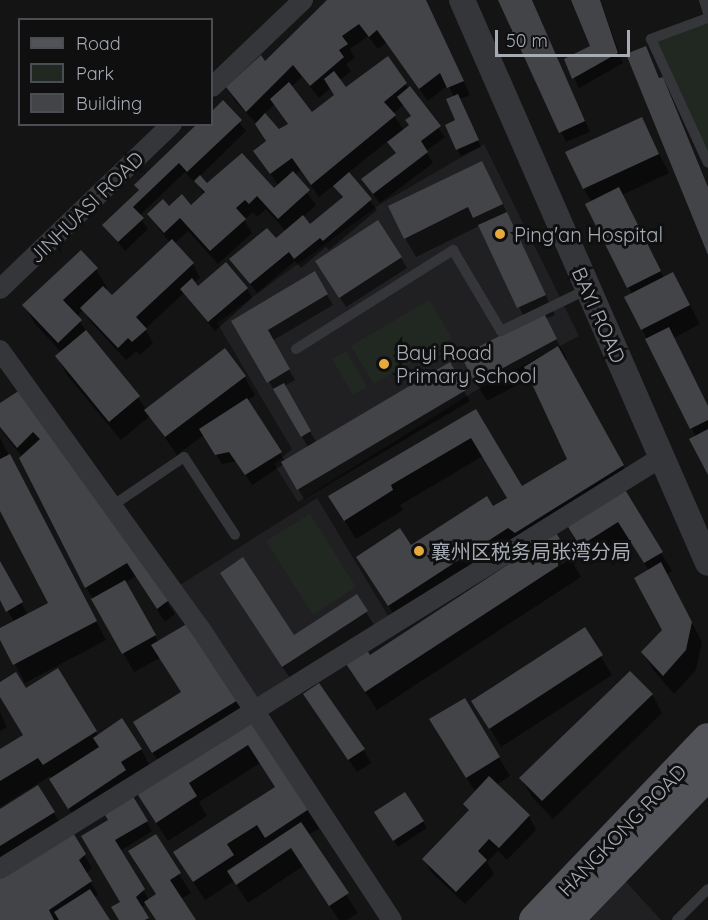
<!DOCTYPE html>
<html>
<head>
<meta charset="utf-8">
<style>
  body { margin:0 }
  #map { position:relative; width:708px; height:920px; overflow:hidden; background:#141415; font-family:Quicksand,"Noto Sans SC",sans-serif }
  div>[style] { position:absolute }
  .built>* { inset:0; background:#202022 }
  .green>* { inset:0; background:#202821 }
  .shadow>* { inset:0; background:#0007 }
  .building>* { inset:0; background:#434448 }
  .service>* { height:10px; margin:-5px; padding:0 5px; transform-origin:5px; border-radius:5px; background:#35363a }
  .minor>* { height:20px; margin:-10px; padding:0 10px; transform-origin:10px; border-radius:10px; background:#35363a }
  .tertiary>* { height:26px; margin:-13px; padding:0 13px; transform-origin:13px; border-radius:13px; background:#35363a }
  .primary>* { height:32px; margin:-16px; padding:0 16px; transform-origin:16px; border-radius:16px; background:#515359 }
  .dots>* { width:16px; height:16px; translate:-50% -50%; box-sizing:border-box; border:3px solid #0f0f10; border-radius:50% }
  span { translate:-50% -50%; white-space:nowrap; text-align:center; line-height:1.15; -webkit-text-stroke:6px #0f0f10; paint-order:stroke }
  .street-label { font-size:20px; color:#a6abb5 }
  .poi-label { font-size:20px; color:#a6abb5 }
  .left { translate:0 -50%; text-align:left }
  .legend { position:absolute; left:18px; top:18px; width:195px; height:108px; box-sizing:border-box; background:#0f0f10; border:2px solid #4b4d52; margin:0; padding:8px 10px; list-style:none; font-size:18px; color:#a6abb5 }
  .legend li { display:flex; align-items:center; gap:12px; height:30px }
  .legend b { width:30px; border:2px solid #4b4d52 }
  .scale { position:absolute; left:495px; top:30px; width:135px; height:27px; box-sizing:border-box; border:3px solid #a6abb5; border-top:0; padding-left:8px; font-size:18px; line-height:21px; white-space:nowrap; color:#a6abb5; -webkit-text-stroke:4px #0f0f10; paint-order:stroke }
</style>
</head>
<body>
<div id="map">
  <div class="built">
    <i style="clip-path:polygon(484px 144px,579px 336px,475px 391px,298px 502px,274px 464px,292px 449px,217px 323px,379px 205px)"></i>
    <i style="clip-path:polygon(317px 498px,393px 624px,254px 710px,172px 590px)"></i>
    <i style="clip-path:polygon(619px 874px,661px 920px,577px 920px)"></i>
  </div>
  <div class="green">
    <i style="clip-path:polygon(708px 18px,708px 163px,651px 39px)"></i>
    <i style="clip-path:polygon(429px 300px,452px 338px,374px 384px,351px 346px)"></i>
    <i style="clip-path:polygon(346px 351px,367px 387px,353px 395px,332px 359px)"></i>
    <i style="clip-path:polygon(310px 514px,356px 587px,313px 615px,266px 541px)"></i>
  </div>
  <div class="shadow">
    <i style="clip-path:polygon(evenodd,329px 0,426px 0,470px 95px,460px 99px,481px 147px,461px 156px,457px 149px,454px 97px,448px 85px,428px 101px,386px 43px,378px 49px,368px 36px,350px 49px,355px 58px,346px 64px,351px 71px,339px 81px,346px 89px,405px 84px,445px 137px,426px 151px,433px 163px,380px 203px,369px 189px,397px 154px,388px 141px,348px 173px,377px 210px,329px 250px,326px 247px,301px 268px,295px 261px,257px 293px,231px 259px,276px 240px,286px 231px,266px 209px,257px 217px,253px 212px,244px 220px,252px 233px,218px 264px,188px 231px,174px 244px,193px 264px,200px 278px,194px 283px,198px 288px,247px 288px,252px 298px,215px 331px,184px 293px,145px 329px,153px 343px,140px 355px,137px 351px,126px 360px,90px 321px,83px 310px,76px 317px,147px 410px,244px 376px,255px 395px,247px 401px,285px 461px,308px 447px,233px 321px,314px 273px,333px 305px,272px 341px,295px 380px,284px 386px,316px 442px,449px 365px,470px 401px,304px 499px,284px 464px,252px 485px,237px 461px,222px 464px,204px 435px,177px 455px,150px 416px,121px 440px,67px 375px,57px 356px,61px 352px,35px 324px,24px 305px,96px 269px,107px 288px,105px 290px,111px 297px,170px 243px,148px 214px,169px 208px,191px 207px,204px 195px,196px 180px,194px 182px,185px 172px,139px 216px,148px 229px,125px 251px,104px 225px,139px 191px,136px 185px,212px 124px,212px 113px,223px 102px,246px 131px,199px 177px,207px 186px,274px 191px,279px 186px,255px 151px,267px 142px,256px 123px,235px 101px,228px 88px,264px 64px,329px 0,302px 77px,319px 98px,331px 88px,335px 96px,311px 114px,291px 87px,302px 77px,329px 0,275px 104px,289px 126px,279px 131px,264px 114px,275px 104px,329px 0,403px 105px,412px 117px,410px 126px,404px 131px,393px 114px,403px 105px,329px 0,300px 170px,319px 197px,334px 185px,343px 199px,310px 226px,303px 217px,316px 205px,294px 175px,300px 170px)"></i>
    <i style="clip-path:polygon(500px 0,532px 0,590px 132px,566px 142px)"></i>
    <i style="clip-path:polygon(573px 0,600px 0,623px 63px,579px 88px,566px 60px,592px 47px)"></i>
    <i style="clip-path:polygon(645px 48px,660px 79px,663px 79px,668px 89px,708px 186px,708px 251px)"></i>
    <i style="clip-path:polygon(641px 118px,669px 173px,622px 195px,664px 278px,683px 292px,700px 324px,674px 338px,708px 408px,708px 471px,696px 437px,626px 297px,632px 294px,587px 205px,592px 202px,584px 189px)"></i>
    <i style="clip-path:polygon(492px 181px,555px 315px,545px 319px,567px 359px,564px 360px,633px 484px,623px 490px,672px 571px,667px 574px,702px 642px,696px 670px,674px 694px,654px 671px,643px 652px,663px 630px,649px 571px,630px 540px,592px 564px,569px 525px,555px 533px,581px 577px,377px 710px,344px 659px,369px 657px,528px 553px,397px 619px,366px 571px,497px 514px,508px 499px,483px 456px,400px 505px,403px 510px,356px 539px,341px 515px,476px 411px,521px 488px,569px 459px,530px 378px,487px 401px,476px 382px,527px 323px,479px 226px,416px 257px,405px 238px)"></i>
    <i style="clip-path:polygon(401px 258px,407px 268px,346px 307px,323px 272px)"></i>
    <i style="clip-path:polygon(20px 392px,175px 614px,165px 622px,136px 576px,124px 583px,159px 643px,190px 624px,245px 714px,161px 766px,135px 723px,186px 698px,160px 658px,134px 672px,86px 587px,20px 458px,22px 457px,0 428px,0 405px)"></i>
    <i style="clip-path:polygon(0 438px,106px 640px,25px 683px,0 636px,0 629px,14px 622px,0 597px,0 563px,28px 615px,50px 604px,0 508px)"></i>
    <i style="clip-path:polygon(230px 586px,293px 637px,356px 596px,374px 625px,291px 680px)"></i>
    <i style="clip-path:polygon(584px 629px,612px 675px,501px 747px,473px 701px)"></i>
    <i style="clip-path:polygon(58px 670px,98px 736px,141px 749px,151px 768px,130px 794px,152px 831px,120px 851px,149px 900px,157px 895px,155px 836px,191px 893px,181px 899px,194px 920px,157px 920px,147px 903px,141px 908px,148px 920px,120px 920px,122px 902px,110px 821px,104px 811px,80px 827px,50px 776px,0 807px,0 751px,25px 736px,0 695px,0 681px,25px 690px)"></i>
    <i style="clip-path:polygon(652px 694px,662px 713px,553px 819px,532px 797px,521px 778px)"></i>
    <i style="clip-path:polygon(464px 700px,510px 776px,496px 785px,529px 816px,536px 830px,507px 860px,498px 851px,487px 862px,494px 874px,465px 904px,432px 873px,424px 860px,470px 812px,465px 804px,476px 793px,442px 738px)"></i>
    <i style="clip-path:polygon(313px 708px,363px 749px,371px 763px,357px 772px)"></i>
    <i style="clip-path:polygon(0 712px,7px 727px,0 731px)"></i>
    <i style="clip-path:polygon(251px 721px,319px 829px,308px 835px,358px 913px,347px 920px,339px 920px,303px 866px,248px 903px,234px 881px,205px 900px,186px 871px,276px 788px,260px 763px,199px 802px,207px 816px,168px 841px,149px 812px)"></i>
    <i style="clip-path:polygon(0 811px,54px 813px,64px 831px,0 871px)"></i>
    <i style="clip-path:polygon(380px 819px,423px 821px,427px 828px,398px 847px)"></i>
    <i style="clip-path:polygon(71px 833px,92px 868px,86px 874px,98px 895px,94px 898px,108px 920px,0 920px)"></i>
  </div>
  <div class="building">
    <i style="clip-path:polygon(327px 0,426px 0,464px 81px,447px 88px,440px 73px,419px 89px,377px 30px,369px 37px,359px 24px,342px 36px,348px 44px,339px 50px,344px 57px,310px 86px,293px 65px,246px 112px,226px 87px,261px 55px,265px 61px)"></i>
    <i style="clip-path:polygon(498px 0,532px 0,585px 121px,559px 133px)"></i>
    <i style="clip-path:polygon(571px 0,600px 0,618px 53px,572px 79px,564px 59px,590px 46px)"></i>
    <i style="clip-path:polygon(646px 46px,659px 78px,663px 77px,708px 187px,708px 255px,626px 54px)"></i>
    <i style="clip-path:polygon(388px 56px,407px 83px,384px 102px,396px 115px,311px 185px,292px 158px,270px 174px,253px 151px,266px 141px,255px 124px,265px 113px,279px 129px,288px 124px,270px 99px,289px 82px,312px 112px,334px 95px,324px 79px,334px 71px,346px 87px)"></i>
    <i style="clip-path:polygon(410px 86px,441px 126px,421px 141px,428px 152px,373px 194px,361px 179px,396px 153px,387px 142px,409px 125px,405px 120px,411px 116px,397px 97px)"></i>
    <i style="clip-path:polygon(458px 94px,479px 140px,456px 150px,445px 125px,455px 120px,446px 99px)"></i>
    <i style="clip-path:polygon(223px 100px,242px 120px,187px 172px,179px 163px,133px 207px,144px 218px,118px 242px,102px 225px,139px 190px,134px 185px,197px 124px,212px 124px,212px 111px)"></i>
    <i style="clip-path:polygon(642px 117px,659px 154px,583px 189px,565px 152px)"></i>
    <i style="clip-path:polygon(242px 153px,274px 188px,293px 171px,310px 190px,278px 219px,257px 196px,249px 204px,245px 200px,236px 208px,246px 219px,210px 251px,180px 218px,164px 233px,147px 214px,163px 199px,169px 206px,182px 194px,191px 205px,205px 192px,194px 181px,200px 175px,207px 183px)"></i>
    <i style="clip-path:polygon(482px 161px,503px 204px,473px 218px,468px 207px,404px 239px,388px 206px)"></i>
    <i style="clip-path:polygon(349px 172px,372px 199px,323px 241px,320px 238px,294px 259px,289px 252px,250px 284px,229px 259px,267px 228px,276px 238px,303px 215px,310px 224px,343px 197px,333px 186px)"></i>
    <i style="clip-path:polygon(619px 187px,661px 271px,627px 288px,585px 204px)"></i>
    <i style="clip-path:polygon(507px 212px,546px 295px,517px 308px,478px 225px)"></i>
    <i style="clip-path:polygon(378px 220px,402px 257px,339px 298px,315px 261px)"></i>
    <i style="clip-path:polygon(172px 239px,194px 263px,136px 317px,147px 329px,132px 342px,128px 338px,118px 348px,80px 308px,103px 286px,112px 295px)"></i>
    <i style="clip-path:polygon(81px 250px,98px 268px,63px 300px,82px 320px,58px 343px,22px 305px)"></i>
    <i style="clip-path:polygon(226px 262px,248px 288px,208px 322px,180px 289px,192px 278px,198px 286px)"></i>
    <i style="clip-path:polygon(315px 271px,328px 294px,268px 330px,290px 369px,267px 383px,231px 321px)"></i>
    <i style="clip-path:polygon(673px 272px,690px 305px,641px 330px,624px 297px)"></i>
    <i style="clip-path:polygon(544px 313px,557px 339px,475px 383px,461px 356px)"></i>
    <i style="clip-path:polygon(669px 327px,708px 406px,708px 420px,690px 429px,645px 339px)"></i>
    <i style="clip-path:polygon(86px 330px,140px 396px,109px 422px,55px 356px)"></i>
    <i style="clip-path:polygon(558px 346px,624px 465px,515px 533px,508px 528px,388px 606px,356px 557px,400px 528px,411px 545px,487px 496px,493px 506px,507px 498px,471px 438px,391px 485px,393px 490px,344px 521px,328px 496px,476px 409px,522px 486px,567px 459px,524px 367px)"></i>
    <i style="clip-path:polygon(225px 348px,246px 376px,165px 437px,144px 410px)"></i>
    <i style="clip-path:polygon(450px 362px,466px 390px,297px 490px,281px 462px)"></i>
    <i style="clip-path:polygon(284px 383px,311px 431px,301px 437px,273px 389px)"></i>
    <i style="clip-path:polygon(20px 390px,169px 600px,157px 609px,127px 563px,85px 588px,19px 458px,40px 439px,33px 432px,17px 448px,0 427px,0 403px)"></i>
    <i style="clip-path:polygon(247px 398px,282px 452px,245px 475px,229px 452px,215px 455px,199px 429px)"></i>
    <i style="clip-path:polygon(708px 429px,708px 475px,689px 439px)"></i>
    <i style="clip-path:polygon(10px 454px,97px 621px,13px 665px,0 640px,0 628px,48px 603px,0 511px,0 459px)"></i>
    <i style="clip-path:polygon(621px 483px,663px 552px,644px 563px,618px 522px,580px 546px,563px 519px)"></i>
    <i style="clip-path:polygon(556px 533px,572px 557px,365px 692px,342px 658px,364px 645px,370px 655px)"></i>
    <i style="clip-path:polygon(243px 557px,294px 635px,357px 594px,368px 611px,282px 667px,220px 573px)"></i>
    <i style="clip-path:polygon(0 561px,23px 602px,6px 612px,0 600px)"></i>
    <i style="clip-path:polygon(661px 562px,692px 622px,686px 650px,663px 676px,641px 652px,662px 630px,634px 578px)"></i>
    <i style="clip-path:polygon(125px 580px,156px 635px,122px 654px,91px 599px)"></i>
    <i style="clip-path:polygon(190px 622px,238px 700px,152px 753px,133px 722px,181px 692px,151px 645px)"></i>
    <i style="clip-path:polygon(585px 627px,603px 655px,489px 729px,471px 701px)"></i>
    <i style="clip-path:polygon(58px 668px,97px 731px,43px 765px,38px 758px,0 781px,0 749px,23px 735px,0 697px,0 682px,16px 672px,26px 688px)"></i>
    <i style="clip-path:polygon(630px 671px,653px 694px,542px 801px,519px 778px)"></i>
    <i style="clip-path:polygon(319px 683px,365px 749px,348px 760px,303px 694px)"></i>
    <i style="clip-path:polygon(465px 698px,500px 757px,466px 778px,429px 719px)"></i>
    <i style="clip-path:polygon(122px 718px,142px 749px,121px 762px,126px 770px,68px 809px,49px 779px,99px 747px,93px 738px)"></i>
    <i style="clip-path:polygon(251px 719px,309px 809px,265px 838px,257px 825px,227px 844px,234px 855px,193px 882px,173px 852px,275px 787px,248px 745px,189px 783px,197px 796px,156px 823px,136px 792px)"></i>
    <i style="clip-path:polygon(489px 776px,530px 815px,499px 848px,489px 839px,478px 851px,487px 860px,456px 892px,422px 859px,469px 810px,463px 804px)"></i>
    <i style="clip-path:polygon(38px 785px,55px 812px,0 846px,0 809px)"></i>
    <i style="clip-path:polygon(405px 792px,424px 821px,393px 841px,374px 812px)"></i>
    <i style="clip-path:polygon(131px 793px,148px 821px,115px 840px,145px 889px,136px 897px,149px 918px,145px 920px,119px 920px,111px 907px,120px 902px,81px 836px,108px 820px,102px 810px)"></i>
    <i style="clip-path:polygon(301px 822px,349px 893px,329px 906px,291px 848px,236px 885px,227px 871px)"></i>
    <i style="clip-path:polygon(72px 831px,86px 854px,79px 860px,92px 881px,49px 910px,54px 920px,0 920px,0 875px)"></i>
    <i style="clip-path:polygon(156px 834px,181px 873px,170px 880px,196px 920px,156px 920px,144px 902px,156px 894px,128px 851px)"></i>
    <i style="clip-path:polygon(90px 889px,110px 920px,59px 920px,54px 912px)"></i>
  </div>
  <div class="service">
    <i style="left:704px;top:0;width:14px;rotate:73deg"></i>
    <i style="left:708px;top:18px;width:61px;rotate:159.8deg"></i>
    <i style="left:651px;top:39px;width:136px;rotate:65.3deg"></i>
    <i style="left:296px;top:349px;width:186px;rotate:-32.2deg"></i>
    <i style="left:453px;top:250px;width:94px;rotate:59.3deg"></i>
    <i style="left:501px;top:331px;width:97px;rotate:-25.8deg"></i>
    <i style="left:112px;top:506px;width:87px;rotate:-34.2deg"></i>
    <i style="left:184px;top:457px;width:93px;rotate:56.8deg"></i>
    <i style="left:677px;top:920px;width:44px;rotate:-45deg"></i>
  </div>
  <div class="minor">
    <i style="left:212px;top:87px;width:126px;rotate:-43.7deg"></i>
    <i style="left:0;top:289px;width:238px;rotate:-43.8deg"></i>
    <i style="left:0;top:350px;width:342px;rotate:54.3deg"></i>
    <i style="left:200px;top:628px;width:349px;rotate:56.7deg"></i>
    <i style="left:0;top:869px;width:780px;rotate:-31.9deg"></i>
  </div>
  <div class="tertiary">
    <i style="left:462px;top:0;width:614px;rotate:66.4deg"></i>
  </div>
  <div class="primary">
    <i style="left:535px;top:920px;width:250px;rotate:-46.3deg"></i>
    <i style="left:567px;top:920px;width:203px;rotate:-46deg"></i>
  </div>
  <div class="dots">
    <i style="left:500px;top:234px;background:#e6a93c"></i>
    <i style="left:384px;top:364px;background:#e6a93c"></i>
    <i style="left:419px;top:551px;background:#e6a93c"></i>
  </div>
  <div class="street-label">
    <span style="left:86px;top:207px;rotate:-44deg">JINHUASI ROAD</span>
    <span style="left:599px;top:315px;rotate:66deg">BAYI ROAD</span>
    <span style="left:622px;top:830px;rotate:-46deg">HANGKONG ROAD</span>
  </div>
  <div class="poi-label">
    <span class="left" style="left:514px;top:234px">Ping'an Hospital</span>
    <span class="left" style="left:396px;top:364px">Bayi Road<br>Primary School</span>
    <span class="left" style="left:431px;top:551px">襄州区税务局张湾分局</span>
  </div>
  <ul class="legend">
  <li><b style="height:8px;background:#515359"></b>Road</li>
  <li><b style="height:16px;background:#202821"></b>Park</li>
  <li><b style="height:16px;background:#434448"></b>Building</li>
  </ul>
  <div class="scale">50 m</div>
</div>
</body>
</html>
